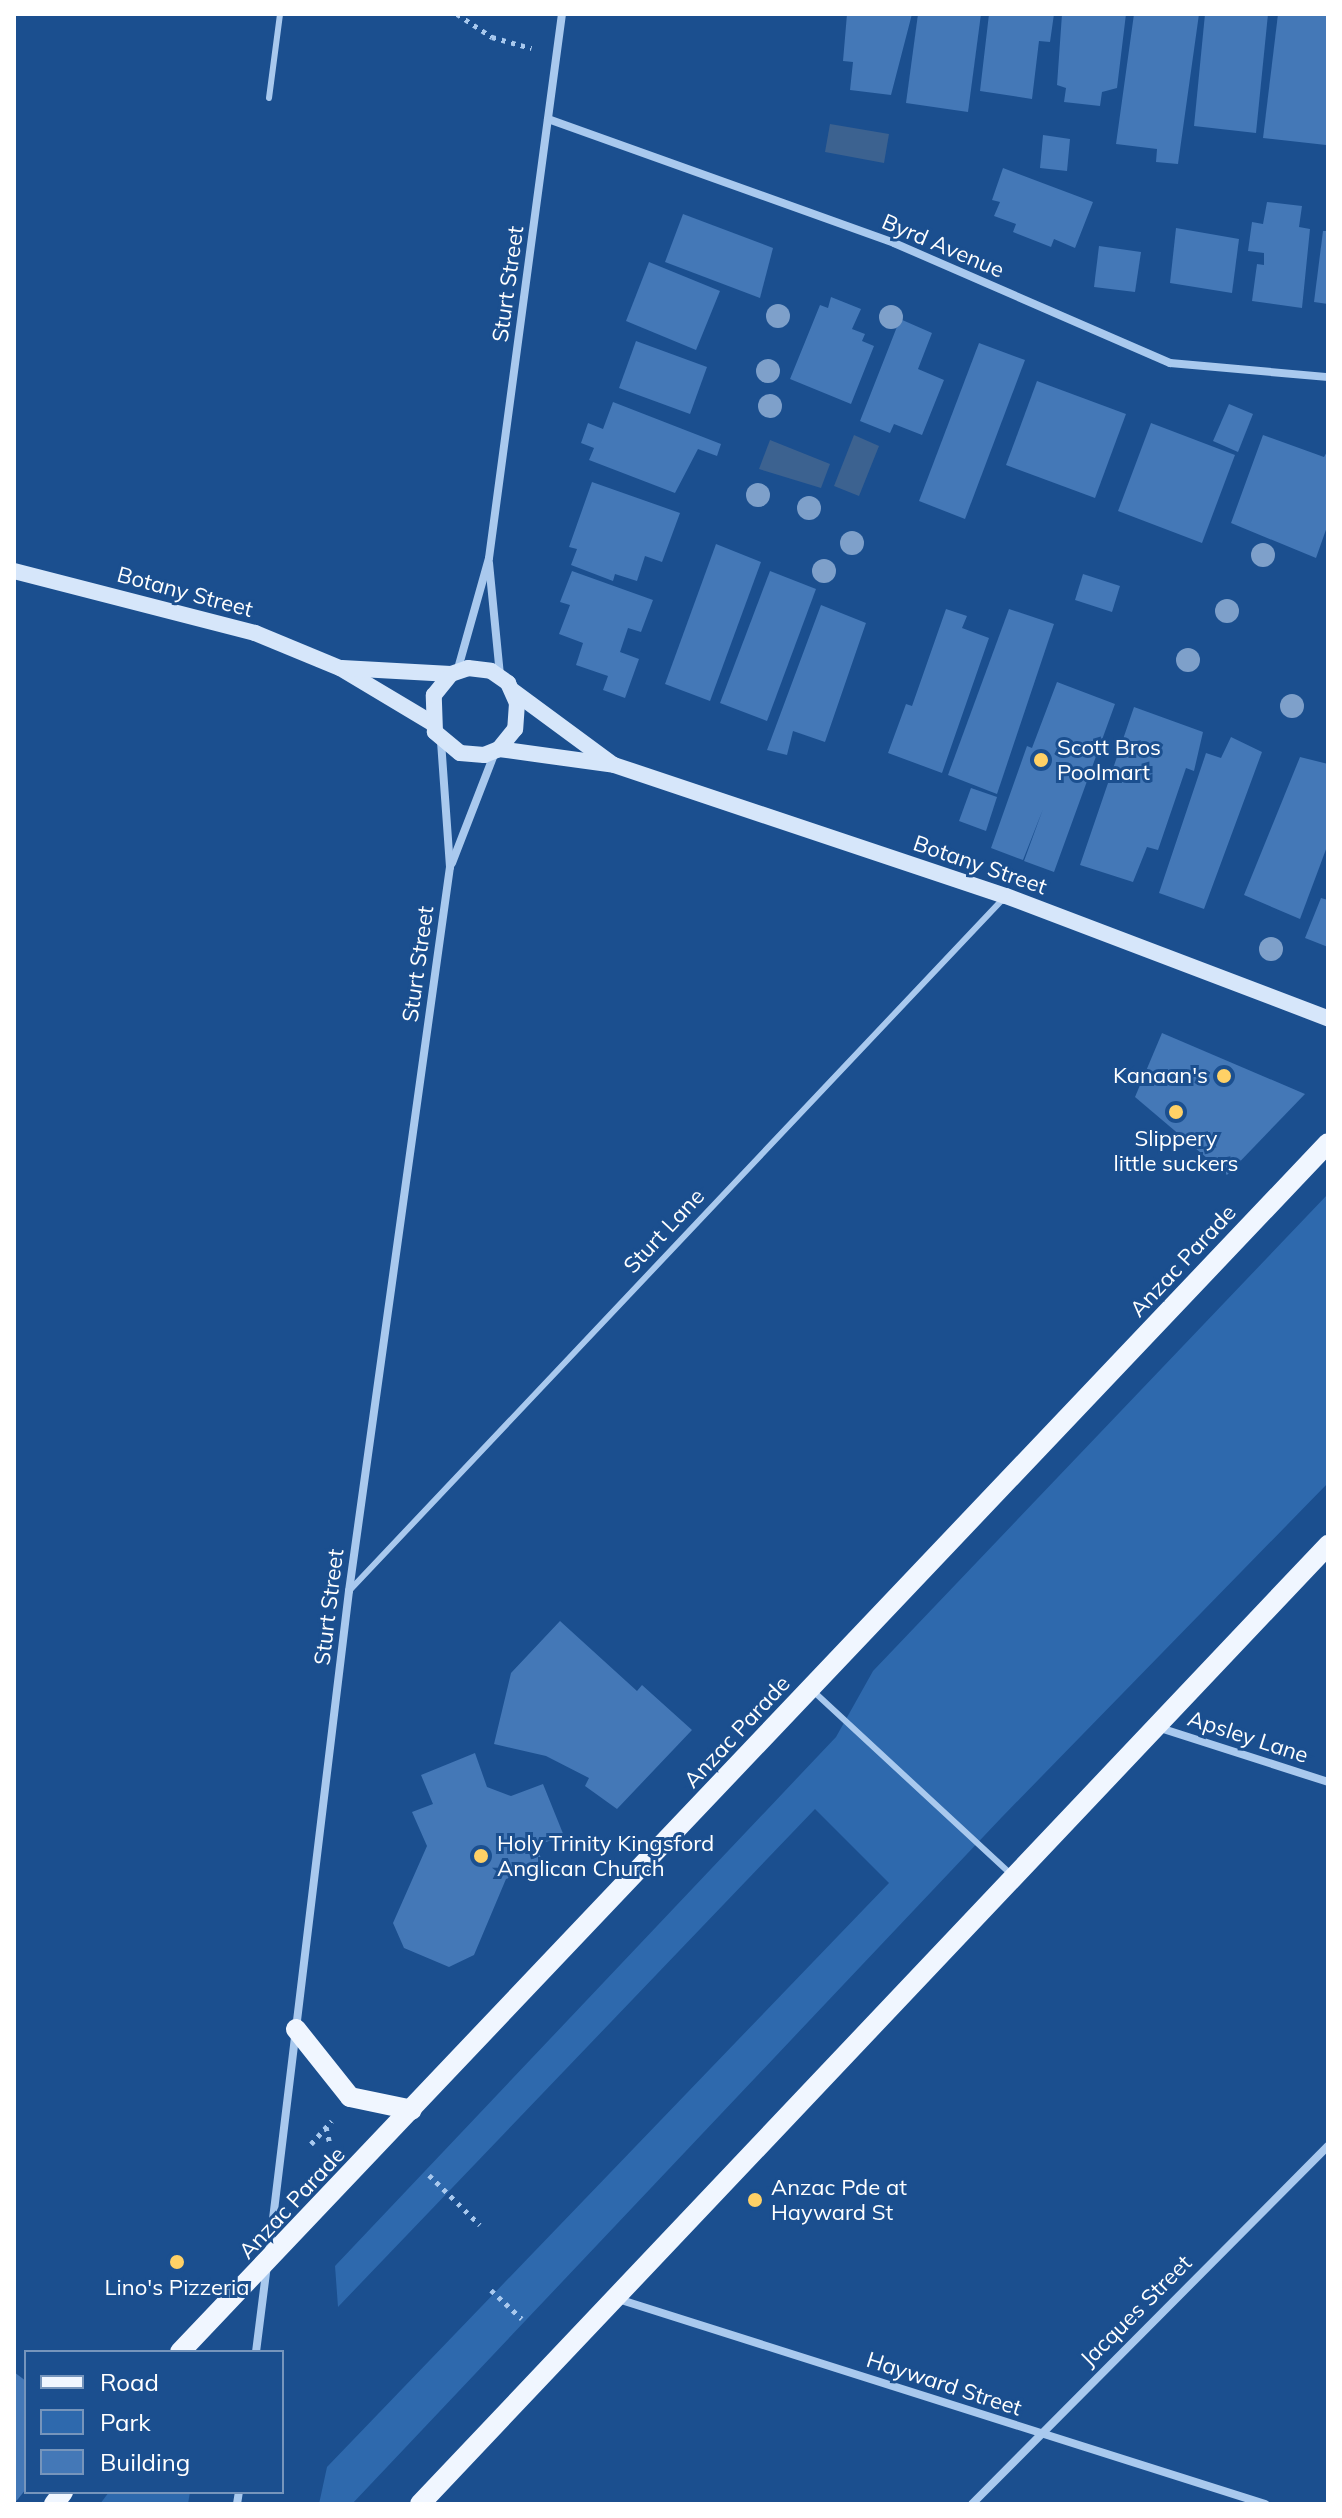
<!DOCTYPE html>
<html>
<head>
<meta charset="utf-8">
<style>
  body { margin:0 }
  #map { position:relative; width:1342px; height:2518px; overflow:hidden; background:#1b4f8f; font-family:Mulish,sans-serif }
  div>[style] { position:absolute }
  .green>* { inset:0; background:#2e69ad }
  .water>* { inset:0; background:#3c6290 }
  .building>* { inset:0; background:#4478b7 }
  .path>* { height:5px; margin-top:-2.5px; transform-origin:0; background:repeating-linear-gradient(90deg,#a9c9ee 0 4px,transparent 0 10px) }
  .lane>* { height:6px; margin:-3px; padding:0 3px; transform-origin:3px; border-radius:3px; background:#a9c9ee }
  .street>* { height:8px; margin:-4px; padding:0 4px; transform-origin:4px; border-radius:4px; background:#a9c9ee }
  .secondary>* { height:16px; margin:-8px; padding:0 8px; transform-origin:8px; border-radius:8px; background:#d6e6fa }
  .primary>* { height:20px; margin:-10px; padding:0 10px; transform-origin:10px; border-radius:10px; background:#f0f6ff }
  .trees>* { width:24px; height:24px; margin:-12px; border-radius:50%; background:#7ea0ca }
  .dots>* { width:22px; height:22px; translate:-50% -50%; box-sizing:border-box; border:4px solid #1b4f8f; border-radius:50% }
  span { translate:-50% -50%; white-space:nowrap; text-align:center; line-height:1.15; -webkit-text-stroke:6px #1b4f8f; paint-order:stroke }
  .street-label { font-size:22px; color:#fff }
  .poi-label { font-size:22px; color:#fff }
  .left { translate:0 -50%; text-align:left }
  .right { translate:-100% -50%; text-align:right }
  .frame { position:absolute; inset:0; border:16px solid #fff; pointer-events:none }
  .legend { position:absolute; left:24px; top:2350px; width:260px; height:144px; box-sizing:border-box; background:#1b4f8f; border:2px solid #7695bc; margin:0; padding:10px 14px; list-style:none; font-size:24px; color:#fff }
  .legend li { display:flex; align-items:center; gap:16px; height:40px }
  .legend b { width:40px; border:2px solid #7695bc }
</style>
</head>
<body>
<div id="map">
  <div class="green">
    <i style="clip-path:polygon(1328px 1194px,1328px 1483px,1002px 1817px,352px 2504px,319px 2504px,327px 2467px,889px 1883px,815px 1809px,338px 2307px,335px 2266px,836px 1737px,873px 1671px)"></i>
    <i style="clip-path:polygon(109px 2492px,190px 2492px,188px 2504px,100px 2504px)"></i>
  </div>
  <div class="water">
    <i style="clip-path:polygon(830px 124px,889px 134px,884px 163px,825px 152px)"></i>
    <i style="clip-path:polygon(854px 435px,879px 446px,859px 496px,834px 486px)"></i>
    <i style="clip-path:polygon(770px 440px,830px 464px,821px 488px,759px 469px)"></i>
  </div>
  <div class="building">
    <i style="clip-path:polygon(847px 14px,912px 14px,891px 95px,850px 90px,853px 62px,843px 61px)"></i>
    <i style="clip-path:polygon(918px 14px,981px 14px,968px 112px,906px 103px)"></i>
    <i style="clip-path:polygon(989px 14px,1054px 14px,1050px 42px,1039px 41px,1032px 99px,980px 91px)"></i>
    <i style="clip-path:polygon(1062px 14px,1126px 14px,1117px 88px,1102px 92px,1100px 106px,1064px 102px,1066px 88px,1057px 85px)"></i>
    <i style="clip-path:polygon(1134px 14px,1199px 14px,1178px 164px,1156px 162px,1157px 149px,1116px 144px)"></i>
    <i style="clip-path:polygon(1205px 14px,1268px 14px,1256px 133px,1194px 126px)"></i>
    <i style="clip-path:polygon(1278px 14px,1328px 14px,1326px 145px,1263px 138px)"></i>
    <i style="clip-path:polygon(1043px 135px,1070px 139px,1067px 171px,1040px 168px)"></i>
    <i style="clip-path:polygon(1003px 168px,1093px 202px,1075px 248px,1054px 239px,1051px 247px,1013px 232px,1016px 224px,994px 216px,1000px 202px,992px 200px)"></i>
    <i style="clip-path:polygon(1267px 202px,1302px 206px,1299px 227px,1310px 229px,1302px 308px,1252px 301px,1257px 264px,1264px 265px,1264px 253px,1248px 251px,1252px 222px,1263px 224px)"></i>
    <i style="clip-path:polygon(683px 214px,773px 248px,760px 298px,665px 262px)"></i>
    <i style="clip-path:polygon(1176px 228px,1239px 239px,1232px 293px,1170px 283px)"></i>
    <i style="clip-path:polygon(1323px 231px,1328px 231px,1328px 304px,1314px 302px)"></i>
    <i style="clip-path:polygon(1099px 246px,1141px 252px,1135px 292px,1094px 287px)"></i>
    <i style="clip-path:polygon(649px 262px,720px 291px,696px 350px,626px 321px)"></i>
    <i style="clip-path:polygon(831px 297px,861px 309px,852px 329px,865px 334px,862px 341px,874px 346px,851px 404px,790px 379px,820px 305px,828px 308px)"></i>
    <i style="clip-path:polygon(900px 319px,932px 333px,918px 369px,944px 380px,922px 435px,894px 424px,890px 433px,860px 421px)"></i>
    <i style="clip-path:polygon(636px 341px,707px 367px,690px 414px,619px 388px)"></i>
    <i style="clip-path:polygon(979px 343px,1025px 360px,965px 519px,919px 501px)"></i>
    <i style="clip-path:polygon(1037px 381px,1126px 414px,1095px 498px,1006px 465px)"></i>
    <i style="clip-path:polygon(613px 402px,721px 444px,717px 456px,698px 449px,675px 493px,589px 460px,594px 448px,581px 443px,588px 423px,603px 429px)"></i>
    <i style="clip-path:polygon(1229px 404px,1253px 414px,1238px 452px,1213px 441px)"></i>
    <i style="clip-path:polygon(1151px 423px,1235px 455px,1202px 543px,1118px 511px)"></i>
    <i style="clip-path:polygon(1263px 435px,1324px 457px,1328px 450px,1328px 524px,1316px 558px,1231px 523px)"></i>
    <i style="clip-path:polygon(592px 482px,680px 513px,662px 562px,645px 556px,637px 581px,615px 574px,613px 581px,571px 565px,577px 549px,569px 547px)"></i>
    <i style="clip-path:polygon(716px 544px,761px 562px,710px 701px,665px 684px)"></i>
    <i style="clip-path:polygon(572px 571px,653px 600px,641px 632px,628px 628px,620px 652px,639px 659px,625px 698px,603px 690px,608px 676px,576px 665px,583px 643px,559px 634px,570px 605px,560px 602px)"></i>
    <i style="clip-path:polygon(770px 571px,816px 589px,767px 721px,720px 703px)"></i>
    <i style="clip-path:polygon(1083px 574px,1120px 586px,1112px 612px,1075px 600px)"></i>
    <i style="clip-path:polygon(821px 605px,866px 623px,825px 742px,793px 731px,787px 755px,767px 750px)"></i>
    <i style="clip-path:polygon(946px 609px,967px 616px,962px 628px,989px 638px,942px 773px,888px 753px,906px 704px,912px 706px)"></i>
    <i style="clip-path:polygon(1009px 609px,1054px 624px,997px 794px,948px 775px)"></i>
    <i style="clip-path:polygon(1057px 682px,1115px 704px,1054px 872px,1024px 861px,1043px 809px,1023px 860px,991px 848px,1027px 746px,1032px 748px)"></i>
    <i style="clip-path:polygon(1134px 707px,1203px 732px,1194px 771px,1186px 768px,1158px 850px,1147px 847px,1133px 882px,1080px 865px)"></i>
    <i style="clip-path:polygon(1231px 737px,1262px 752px,1204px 909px,1159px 893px,1206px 753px,1221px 758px)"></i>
    <i style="clip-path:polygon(1300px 757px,1328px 764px,1328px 844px,1300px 919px,1244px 895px)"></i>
    <i style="clip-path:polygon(971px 788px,997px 797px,986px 831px,959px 821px)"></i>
    <i style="clip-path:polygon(1321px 898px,1328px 900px,1328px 947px,1305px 938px)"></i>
    <i style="clip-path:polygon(1162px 1033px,1305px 1094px,1227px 1175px,1135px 1097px)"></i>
    <i style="clip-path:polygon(560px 1621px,637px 1691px,642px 1685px,692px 1730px,617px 1809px,585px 1786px,589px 1778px,546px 1756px,494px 1744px,511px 1673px)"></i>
    <i style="clip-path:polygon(475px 1753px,487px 1787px,511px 1796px,543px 1784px,564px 1836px,537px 1845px,543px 1866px,506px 1879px,474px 1955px,449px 1967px,404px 1948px,393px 1923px,427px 1846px,412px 1812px,433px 1804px,421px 1775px)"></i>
    <i style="clip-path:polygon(14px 2372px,26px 2381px,26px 2489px,14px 2504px)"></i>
  </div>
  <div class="path">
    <i style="left:457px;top:14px;width:42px;rotate:33.3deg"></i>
    <i style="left:492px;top:37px;width:41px;rotate:15.8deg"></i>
    <i style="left:326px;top:2127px;width:17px;rotate:77deg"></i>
    <i style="left:311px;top:2144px;width:31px;rotate:-48deg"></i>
    <i style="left:429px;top:2175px;width:71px;rotate:44.4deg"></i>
    <i style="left:491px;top:2290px;width:42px;rotate:43.1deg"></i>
  </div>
  <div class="lane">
    <i style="left:269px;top:98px;width:85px;rotate:-82.5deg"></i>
    <i style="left:349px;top:1591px;width:952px;rotate:-46.62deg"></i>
    <i style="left:812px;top:1690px;width:272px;rotate:42.8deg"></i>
  </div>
  <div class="street">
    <i style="left:548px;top:119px;width:368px;rotate:19.7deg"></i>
    <i style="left:894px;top:243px;width:301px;rotate:23.5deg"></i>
    <i style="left:1170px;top:363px;width:159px;rotate:5.1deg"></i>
    <i style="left:489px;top:563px;width:114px;rotate:84.4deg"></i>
    <i style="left:457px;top:672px;width:118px;rotate:-74.3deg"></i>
    <i style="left:489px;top:558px;width:549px;rotate:-82.36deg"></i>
    <i style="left:452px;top:863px;width:119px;rotate:-68.8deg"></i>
    <i style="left:1157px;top:1727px;width:180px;rotate:17.8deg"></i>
    <i style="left:269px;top:2252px;width:666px;rotate:-83.1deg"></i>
    <i style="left:349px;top:1591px;width:731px;rotate:-82.06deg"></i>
    <i style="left:450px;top:867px;width:127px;rotate:-94.1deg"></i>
    <i style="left:618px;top:2299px;width:679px;rotate:17.58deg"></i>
    <i style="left:256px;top:2352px;width:88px;rotate:-82.8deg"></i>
    <i style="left:237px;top:2504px;width:12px;rotate:-81deg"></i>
    <i style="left:972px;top:2504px;width:505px;rotate:-45.16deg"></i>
  </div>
  <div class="secondary">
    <i style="left:14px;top:571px;width:249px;rotate:14.4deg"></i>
    <i style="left:255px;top:633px;width:92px;rotate:22.4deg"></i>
    <i style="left:340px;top:668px;width:107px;rotate:30.9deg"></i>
    <i style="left:342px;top:668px;width:109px;rotate:3.2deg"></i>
    <i style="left:451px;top:674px;width:18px;rotate:-19deg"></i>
    <i style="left:468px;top:668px;width:23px;rotate:7deg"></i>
    <i style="left:491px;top:671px;width:21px;rotate:35deg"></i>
    <i style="left:508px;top:683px;width:22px;rotate:66deg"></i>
    <i style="left:517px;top:703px;width:26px;rotate:94deg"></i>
    <i style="left:515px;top:729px;width:26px;rotate:129deg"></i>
    <i style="left:499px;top:749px;width:16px;rotate:158deg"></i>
    <i style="left:484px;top:755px;width:24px;rotate:-175deg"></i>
    <i style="left:460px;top:753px;width:33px;rotate:-140deg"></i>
    <i style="left:435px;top:732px;width:37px;rotate:-92deg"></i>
    <i style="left:434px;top:695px;width:27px;rotate:-51deg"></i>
    <i style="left:513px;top:691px;width:123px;rotate:36.4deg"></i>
    <i style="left:499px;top:749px;width:116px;rotate:7.9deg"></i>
    <i style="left:614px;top:765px;width:413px;rotate:18.5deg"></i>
    <i style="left:1006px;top:896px;width:344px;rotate:20.8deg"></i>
  </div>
  <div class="primary">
    <i style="left:296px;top:2029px;width:87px;rotate:51.5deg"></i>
    <i style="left:350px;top:2097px;width:63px;rotate:11.8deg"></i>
    <i style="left:180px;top:2352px;width:1667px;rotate:-46.48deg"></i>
    <i style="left:54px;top:2504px;width:15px;rotate:-53deg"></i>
    <i style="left:420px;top:2504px;width:1321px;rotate:-46.56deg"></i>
  </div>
  <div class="trees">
    <i style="left:778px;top:316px"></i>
    <i style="left:891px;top:317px"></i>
    <i style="left:768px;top:371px"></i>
    <i style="left:770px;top:406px"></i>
    <i style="left:758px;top:495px"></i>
    <i style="left:809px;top:508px"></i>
    <i style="left:852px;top:543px"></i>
    <i style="left:1263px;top:555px"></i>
    <i style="left:824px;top:571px"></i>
    <i style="left:1227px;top:611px"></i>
    <i style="left:1188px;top:660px"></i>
    <i style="left:1292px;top:706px"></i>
    <i style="left:1271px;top:949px"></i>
  </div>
  <div class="dots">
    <i style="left:1041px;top:760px;background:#ffd166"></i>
    <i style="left:1224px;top:1076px;background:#ffd166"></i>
    <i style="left:1176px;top:1112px;background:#ffd166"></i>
    <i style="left:481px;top:1856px;background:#ffd166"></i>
    <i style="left:755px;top:2200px;background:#ffd166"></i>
    <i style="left:177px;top:2262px;background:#ffd166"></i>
  </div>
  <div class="street-label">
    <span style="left:943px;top:246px;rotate:23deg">Byrd Avenue</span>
    <span style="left:508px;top:284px;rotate:-82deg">Sturt Street</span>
    <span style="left:185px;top:592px;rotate:15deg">Botany Street</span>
    <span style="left:980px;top:865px;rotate:19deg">Botany Street</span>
    <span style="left:418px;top:964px;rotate:-82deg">Sturt Street</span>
    <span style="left:664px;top:1231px;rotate:-47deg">Sturt Lane</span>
    <span style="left:1183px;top:1261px;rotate:-47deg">Anzac Parade</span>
    <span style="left:329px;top:1607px;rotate:-83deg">Sturt Street</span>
    <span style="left:737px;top:1732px;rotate:-47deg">Anzac Parade</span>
    <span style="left:1248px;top:1737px;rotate:18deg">Apsley Lane</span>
    <span style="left:292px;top:2203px;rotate:-47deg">Anzac Parade</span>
    <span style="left:1136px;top:2311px;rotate:-45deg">Jacques Street</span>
    <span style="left:944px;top:2384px;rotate:18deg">Hayward Street</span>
  </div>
  <div class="poi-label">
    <span class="left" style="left:1057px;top:760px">Scott Bros<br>Poolmart</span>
    <span class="right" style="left:1208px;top:1076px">Kanaan's</span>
    <span style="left:1176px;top:1151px">Slippery<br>little suckers</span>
    <span class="left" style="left:497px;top:1856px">Holy Trinity Kingsford<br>Anglican Church</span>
    <span class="left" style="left:771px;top:2200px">Anzac Pde at<br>Hayward St</span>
    <span style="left:177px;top:2288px">Lino's Pizzeria</span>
  </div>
  <div class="frame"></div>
  <ul class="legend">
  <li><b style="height:10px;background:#f0f6ff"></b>Road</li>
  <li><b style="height:22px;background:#2e69ad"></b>Park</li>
  <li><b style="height:22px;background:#4478b7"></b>Building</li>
  </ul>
</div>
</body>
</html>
